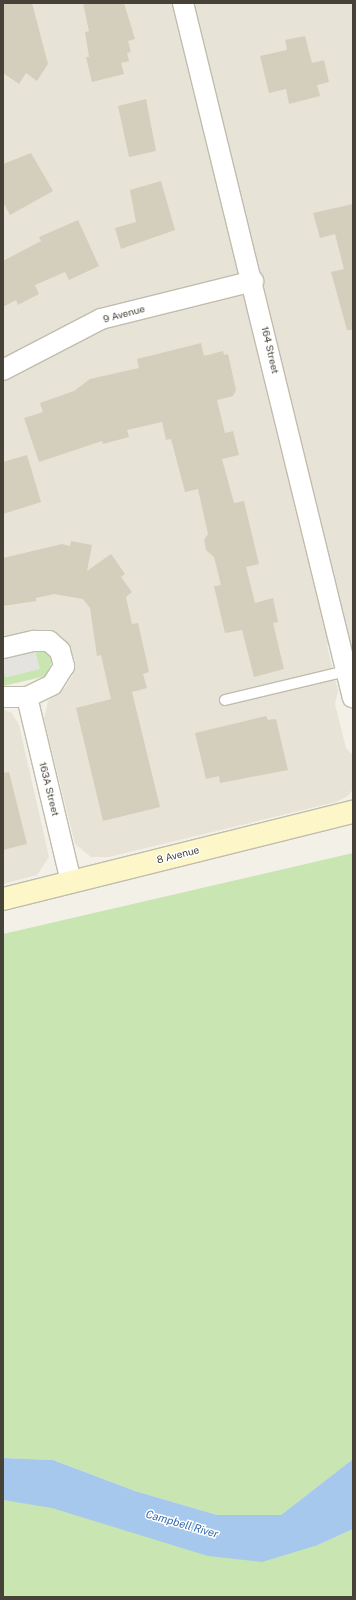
<!DOCTYPE html>
<html>
<head>
<meta charset="utf-8">
<style>
  body { margin:0 }
  #map { position:relative; width:356px; height:1600px; overflow:hidden; background:#f3f1e7; font-family:"Public Sans",sans-serif }
  div>[style] { position:absolute }
  .residential>* { inset:0; background:#e7e3d6 }
  .green>* { inset:0; background:#c8e5b2 }
  .parking>* { inset:0; background:#e4e3df }
  .water>* { inset:0; background:#a6c8ed }
  .building>* { inset:0; background:#d4cebd }
  .roads { filter:drop-shadow(1px 0 #c1bcad) drop-shadow(-1px 0 #c1bcad) drop-shadow(0 1px #c1bcad) drop-shadow(0 -1px #c1bcad) }
  .lane>* { height:10px; margin:-5px; padding:0 5px; transform-origin:5px; border-radius:5px; background:#fff }
  .street>* { height:20px; margin:-10px; padding:0 10px; transform-origin:10px; border-radius:10px; background:#fff }
  .secondary>* { height:22px; margin:-11px; padding:0 11px; transform-origin:11px; border-radius:11px; background:#fcf6c8 }
  span { translate:-50% -50%; white-space:nowrap; text-align:center; line-height:1.15; -webkit-text-stroke:3px #fff; paint-order:stroke }
  .street-label { font-size:10px; color:#464237 }
  .water-label { font-size:11px; color:#356bad; font-style:italic }
  .frame { position:absolute; inset:0; border:4px solid #464237; pointer-events:none }
</style>
</head>
<body>
<div id="map">
  <div class="residential">
    <i style="clip-path:polygon(3px 3px,353px 3px,353px 653px,349px 639px,327px 645px,338px 691px,335px 704px,346px 748px,353px 755px,353px 789px,348px 796px,336px 802px,109px 857px,91px 857px,75px 844px,44px 719px,48px 701px,66px 687px,73px 674px,75px 660px,70px 648px,61px 636px,47px 630px,3px 638px)"></i>
    <i style="clip-path:polygon(3px 709px,12px 713px,19px 725px,49px 857px,37px 875px,3px 884px)"></i>
  </div>
  <div class="green">
    <i style="clip-path:polygon(39px 650px,47px 653px,52px 661px,46px 676px,3px 686px,3px 668px,6px 677px,39px 669px,35px 651px)"></i>
    <i style="clip-path:polygon(353px 853px,353px 1459px,281px 1515px,217px 1515px,135px 1491px,53px 1460px,3px 1458px,3px 934px)"></i>
    <i style="clip-path:polygon(3px 1500px,318px 1545px,353px 1529px,353px 1597px,3px 1597px)"></i>
  </div>
  <div class="parking">
    <i style="clip-path:polygon(35px 651px,40px 669px,5px 677px,3px 659px)"></i>
  </div>
  <div class="water">
    <i style="clip-path:polygon(3px 1458px,53px 1460px,135px 1491px,217px 1515px,281px 1515px,353px 1459px,353px 1529px,318px 1545px,262px 1562px,208px 1556px,52px 1508px,3px 1500px)"></i>
  </div>
  <div class="building">
    <i style="clip-path:polygon(3px 3px,32px 3px,48px 64px,37px 81px,26px 73px,19px 84px,3px 73px)"></i>
    <i style="clip-path:polygon(83px 3px,124px 3px,135px 39px,128px 41px,131px 52px,127px 53px,129px 61px,121px 63px,124px 74px,92px 82px,86px 57px,89px 57px,85px 32px,89px 31px)"></i>
    <i style="clip-path:polygon(305px 36px,312px 63px,324px 60px,329px 82px,317px 85px,320px 96px,289px 104px,286px 89px,269px 93px,260px 56px,287px 50px,285px 40px)"></i>
    <i style="clip-path:polygon(146px 99px,156px 151px,129px 157px,118px 106px)"></i>
    <i style="clip-path:polygon(31px 153px,53px 191px,10px 215px,3px 202px,3px 164px)"></i>
    <i style="clip-path:polygon(161px 181px,175px 230px,121px 249px,115px 228px,136px 222px,130px 190px)"></i>
    <i style="clip-path:polygon(353px 204px,353px 330px,347px 330px,331px 272px,344px 269px,335px 234px,320px 238px,313px 213px)"></i>
    <i style="clip-path:polygon(78px 220px,99px 266px,69px 280px,65px 272px,35px 285px,39px 294px,18px 305px,16px 300px,3px 307px,3px 261px,41px 241px,39px 237px)"></i>
    <i style="clip-path:polygon(201px 343px,204px 356px,223px 351px,224px 355px,228px 354px,236px 390px,233px 396px,217px 400px,225px 433px,233px 431px,239px 455px,222px 459px,234px 503px,244px 501px,259px 564px,246px 567px,255px 603px,273px 598px,278px 622px,273px 623px,284px 669px,254px 677px,242px 630px,225px 633px,214px 586px,221px 585px,214px 557px,206px 550px,204px 540px,208px 534px,198px 489px,185px 492px,171px 439px,166px 440px,162px 422px,127px 430px,129px 437px,103px 444px,102px 441px,39px 462px,24px 418px,43px 412px,40px 403px,74px 391px,90px 379px,139px 368px,137px 359px)"></i>
    <i style="clip-path:polygon(27px 455px,41px 502px,3px 514px,3px 462px)"></i>
    <i style="clip-path:polygon(71px 541px,92px 545px,87px 571px,111px 554px,125px 574px,121px 577px,132px 592px,126px 597px,132px 624px,138px 623px,149px 672px,143px 674px,147px 688px,132px 692px,160px 807px,103px 821px,76px 708px,111px 699px,101px 655px,97px 656px,90px 608px,83px 599px,54px 594px,36px 598px,36px 601px,3px 606px,3px 558px,62px 544px,70px 546px)"></i>
    <i style="clip-path:polygon(266px 716px,268px 720px,276px 719px,288px 770px,220px 783px,219px 776px,206px 779px,195px 733px)"></i>
    <i style="clip-path:polygon(9px 772px,27px 844px,3px 850px,3px 773px)"></i>
  </div>
  <div class="roads">
    <div class="lane">
      <i style="left:225px;top:700px;width:124px;rotate:-13.5deg"></i>
    </div>
    <div class="street">
      <i style="left:183px;top:3px;width:715px;rotate:76.26deg"></i>
      <i style="left:3px;top:370px;width:110px;rotate:-27.5deg"></i>
      <i style="left:101px;top:319px;width:157px;rotate:-14deg"></i>
      <i style="left:3px;top:648px;width:32px;rotate:-13deg"></i>
      <i style="left:34px;top:641px;width:15px"></i>
      <i style="left:49px;top:641px;width:15px;rotate:42deg"></i>
      <i style="left:60px;top:651px;width:16px;rotate:75deg"></i>
      <i style="left:64px;top:666px;width:22px;rotate:122deg"></i>
      <i style="left:52px;top:685px;width:28px;rotate:154deg"></i>
      <i style="left:27px;top:697px;width:24px;rotate:180deg"></i>
      <i style="left:27px;top:697px;width:190px;rotate:76.6deg"></i>
    </div>
    <div class="secondary">
      <i style="left:3px;top:899px;width:361px;rotate:-14deg"></i>
    </div>
  </div>
  <div class="street-label">
    <span style="left:124px;top:314px;rotate:-15deg">9 Avenue</span>
    <span style="left:270px;top:350px;rotate:77deg">164 Street</span>
    <span style="left:49px;top:789px;rotate:76deg">163A Street</span>
    <span style="left:178px;top:855px;rotate:-14deg">8 Avenue</span>
  </div>
  <div class="water-label">
    <span style="left:182px;top:1524px;rotate:16deg">Campbell River</span>
  </div>
  <div class="frame"></div>
</div>
</body>
</html>
